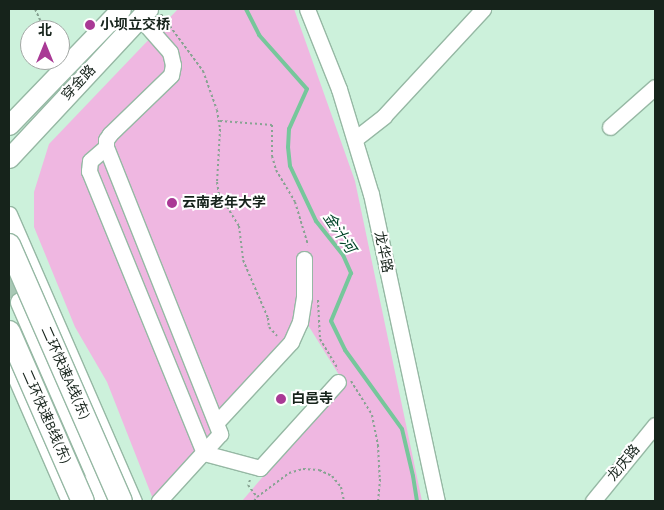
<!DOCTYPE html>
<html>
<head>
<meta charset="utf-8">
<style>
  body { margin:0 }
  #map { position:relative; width:664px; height:510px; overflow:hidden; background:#ccf1db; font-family:"Source Sans 3","Noto Sans SC",sans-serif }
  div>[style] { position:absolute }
  .green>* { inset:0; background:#efb7e1 }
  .stream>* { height:4px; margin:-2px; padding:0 2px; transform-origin:2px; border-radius:2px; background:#76c79b }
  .major-tunnel>* { height:19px; margin-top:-9.5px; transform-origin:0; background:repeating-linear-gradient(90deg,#a8c8b5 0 19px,transparent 0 28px) }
  .path>* { height:2px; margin-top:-1px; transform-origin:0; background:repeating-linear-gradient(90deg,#87a392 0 2.5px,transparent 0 5px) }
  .roads { filter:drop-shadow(1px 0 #96b8a4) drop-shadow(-1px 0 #96b8a4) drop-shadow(0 1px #96b8a4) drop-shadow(0 -1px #96b8a4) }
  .minor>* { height:15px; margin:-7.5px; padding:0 7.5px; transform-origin:7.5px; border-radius:7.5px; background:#fff }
  .major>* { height:19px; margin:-9.5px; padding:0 9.5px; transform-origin:9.5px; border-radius:9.5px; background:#fff }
  .bridges { filter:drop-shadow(1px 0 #96b8a4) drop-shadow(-1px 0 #96b8a4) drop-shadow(0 1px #96b8a4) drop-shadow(0 -1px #96b8a4) }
  .highway-bridge>* { height:22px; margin:-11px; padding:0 11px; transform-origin:11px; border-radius:11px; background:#fff }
  .dots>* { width:14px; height:14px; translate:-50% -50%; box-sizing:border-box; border:2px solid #fff; border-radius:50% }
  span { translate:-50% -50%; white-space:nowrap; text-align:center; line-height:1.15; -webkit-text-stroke:4px #fff; paint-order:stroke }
  .poi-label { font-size:14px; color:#16231b; font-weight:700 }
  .left { translate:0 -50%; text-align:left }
  .street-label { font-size:14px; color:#16231b }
  .water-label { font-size:15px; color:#004328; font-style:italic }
  .frame { position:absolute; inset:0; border:10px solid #16231b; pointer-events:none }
  .north { position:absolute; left:20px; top:20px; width:50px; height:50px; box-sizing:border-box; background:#fff; border:1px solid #a2a7a4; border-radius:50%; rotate:0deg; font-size:14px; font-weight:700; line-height:20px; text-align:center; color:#16231b }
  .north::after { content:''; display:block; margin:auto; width:18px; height:22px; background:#a93995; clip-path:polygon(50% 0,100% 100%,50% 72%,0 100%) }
</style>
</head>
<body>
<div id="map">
  <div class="green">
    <i style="clip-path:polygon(178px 9px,294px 9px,355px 181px,422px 501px,242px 501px,344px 383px,308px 325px,153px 499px,107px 382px,75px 327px,34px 227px,34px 192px,49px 144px)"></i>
  </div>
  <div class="stream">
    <i style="left:246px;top:9px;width:29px;rotate:63deg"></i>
    <i style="left:259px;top:35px;width:72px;rotate:48.4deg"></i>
    <i style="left:307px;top:89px;width:44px;rotate:114.2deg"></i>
    <i style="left:289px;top:129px;width:18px;rotate:93deg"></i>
    <i style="left:288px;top:147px;width:19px;rotate:84deg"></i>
    <i style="left:290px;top:166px;width:61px;rotate:64.7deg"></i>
    <i style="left:316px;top:221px;width:43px;rotate:51.5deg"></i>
    <i style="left:343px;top:255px;width:20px;rotate:66deg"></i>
    <i style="left:351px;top:273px;width:52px;rotate:112.6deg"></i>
    <i style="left:331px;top:321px;width:32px;rotate:64deg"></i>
    <i style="left:345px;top:350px;width:97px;rotate:54.2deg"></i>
    <i style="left:402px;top:429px;width:48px;rotate:76.8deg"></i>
    <i style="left:413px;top:476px;width:25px;rotate:81deg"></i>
  </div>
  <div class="major-tunnel">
    <i style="left:9px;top:277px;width:27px;rotate:66deg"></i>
  </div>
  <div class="path">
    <i style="left:35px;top:9px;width:23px;rotate:65deg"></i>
    <i style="left:161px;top:14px;width:71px;rotate:53.6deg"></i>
    <i style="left:203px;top:71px;width:41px;rotate:70.3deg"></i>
    <i style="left:217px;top:110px;width:19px;rotate:81deg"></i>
    <i style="left:220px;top:129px;width:53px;rotate:93.2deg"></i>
    <i style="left:217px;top:182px;width:12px;rotate:81deg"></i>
    <i style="left:219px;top:194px;width:38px;rotate:58deg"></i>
    <i style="left:239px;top:226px;width:34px;rotate:83deg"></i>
    <i style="left:243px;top:260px;width:63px;rotate:66.7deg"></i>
    <i style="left:268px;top:318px;width:9px;rotate:84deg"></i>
    <i style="left:269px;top:327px;width:12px;rotate:48deg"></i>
    <i style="left:220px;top:121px;width:52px;rotate:4.4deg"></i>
    <i style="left:272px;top:125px;width:31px;rotate:90deg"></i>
    <i style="left:272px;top:156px;width:15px;rotate:74deg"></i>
    <i style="left:276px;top:170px;width:37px;rotate:59deg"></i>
    <i style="left:295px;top:202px;width:45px;rotate:73.2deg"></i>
    <i style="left:318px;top:300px;width:39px;rotate:87deg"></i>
    <i style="left:320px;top:339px;width:35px;rotate:59deg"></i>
    <i style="left:351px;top:381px;width:40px;rotate:58deg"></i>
    <i style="left:372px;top:415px;width:31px;rotate:79deg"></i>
    <i style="left:378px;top:445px;width:34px;rotate:87deg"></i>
    <i style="left:380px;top:479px;width:22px;rotate:95deg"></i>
    <i style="left:250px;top:480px;width:5px;rotate:112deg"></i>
    <i style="left:248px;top:485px;width:15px;rotate:53deg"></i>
    <i style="left:254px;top:501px;width:5px;rotate:-53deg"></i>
    <i style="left:257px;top:497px;width:40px;rotate:-37deg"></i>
    <i style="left:289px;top:473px;width:15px;rotate:-16deg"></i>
    <i style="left:303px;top:469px;width:16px;rotate:4deg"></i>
    <i style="left:319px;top:470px;width:14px;rotate:25deg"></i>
    <i style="left:332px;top:476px;width:14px;rotate:51deg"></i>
    <i style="left:341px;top:487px;width:14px;rotate:78deg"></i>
  </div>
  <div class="roads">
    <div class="minor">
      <i style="left:307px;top:9px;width:86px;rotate:68.2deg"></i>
      <i style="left:339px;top:89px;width:110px;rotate:73.1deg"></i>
      <i style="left:371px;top:194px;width:314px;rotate:77.9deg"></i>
      <i style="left:140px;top:18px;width:45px;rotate:48.6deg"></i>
      <i style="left:170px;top:52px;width:13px;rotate:77deg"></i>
      <i style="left:173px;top:65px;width:10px;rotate:101deg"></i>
      <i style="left:171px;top:75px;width:85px;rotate:136deg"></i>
      <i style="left:110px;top:134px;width:7px;rotate:124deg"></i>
      <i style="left:106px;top:140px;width:7px;rotate:90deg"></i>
      <i style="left:106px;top:147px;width:309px;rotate:68.3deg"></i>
      <i style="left:220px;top:434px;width:91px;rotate:132.3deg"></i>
      <i style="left:610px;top:127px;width:60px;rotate:-41.6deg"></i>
      <i style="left:355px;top:139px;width:37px;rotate:-38deg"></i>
      <i style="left:384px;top:116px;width:146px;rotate:-47.2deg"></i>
      <i style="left:106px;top:147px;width:21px;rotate:139deg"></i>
      <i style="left:90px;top:161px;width:10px;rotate:96deg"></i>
      <i style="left:89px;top:171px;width:305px;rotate:67.8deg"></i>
      <i style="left:204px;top:453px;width:58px;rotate:15deg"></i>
      <i style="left:260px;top:468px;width:116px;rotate:-47.8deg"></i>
      <i style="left:9px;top:214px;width:313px;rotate:66.5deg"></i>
      <i style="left:9px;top:363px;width:150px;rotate:66.5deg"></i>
      <i style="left:217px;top:422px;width:109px;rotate:-47.2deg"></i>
      <i style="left:291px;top:342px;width:22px;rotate:-66deg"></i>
      <i style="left:300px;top:322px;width:25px;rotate:-81deg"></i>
      <i style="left:304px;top:297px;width:38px;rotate:-90deg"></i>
      <i style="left:80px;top:481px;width:26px;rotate:51deg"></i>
      <i style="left:593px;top:501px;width:98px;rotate:-50.8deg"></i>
    </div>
    <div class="major">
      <i style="left:9px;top:125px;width:161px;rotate:-46deg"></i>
      <i style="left:9px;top:158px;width:204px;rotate:-47deg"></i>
      <i style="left:20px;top:302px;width:217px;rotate:66.4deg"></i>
    </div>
  </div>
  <div class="bridges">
    <div class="highway-bridge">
      <i style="left:9px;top:245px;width:279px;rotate:66.4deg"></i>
      <i style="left:9px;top:332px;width:184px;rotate:66.4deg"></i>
    </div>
  </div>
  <div class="dots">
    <i style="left:90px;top:25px;background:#a93995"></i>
    <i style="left:172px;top:203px;background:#a93995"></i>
    <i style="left:281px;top:399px;background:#a93995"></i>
  </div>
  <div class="poi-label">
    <span class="left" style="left:100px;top:25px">小坝立交桥</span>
    <span class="left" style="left:182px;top:203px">云南老年大学</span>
    <span class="left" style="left:291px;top:399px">白邑寺</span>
  </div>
  <div class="street-label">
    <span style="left:79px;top:83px;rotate:-47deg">穿金路</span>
    <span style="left:383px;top:252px;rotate:78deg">龙华路</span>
    <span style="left:65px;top:373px;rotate:66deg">二环快速A线(东)</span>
    <span style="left:46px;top:417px;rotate:66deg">二环快速B线(东)</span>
    <span style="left:624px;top:463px;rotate:-51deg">龙庆路</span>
  </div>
  <div class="water-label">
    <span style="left:339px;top:233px;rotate:56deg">金汁河</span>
  </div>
  <div class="frame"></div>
  <div class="north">北</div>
</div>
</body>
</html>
